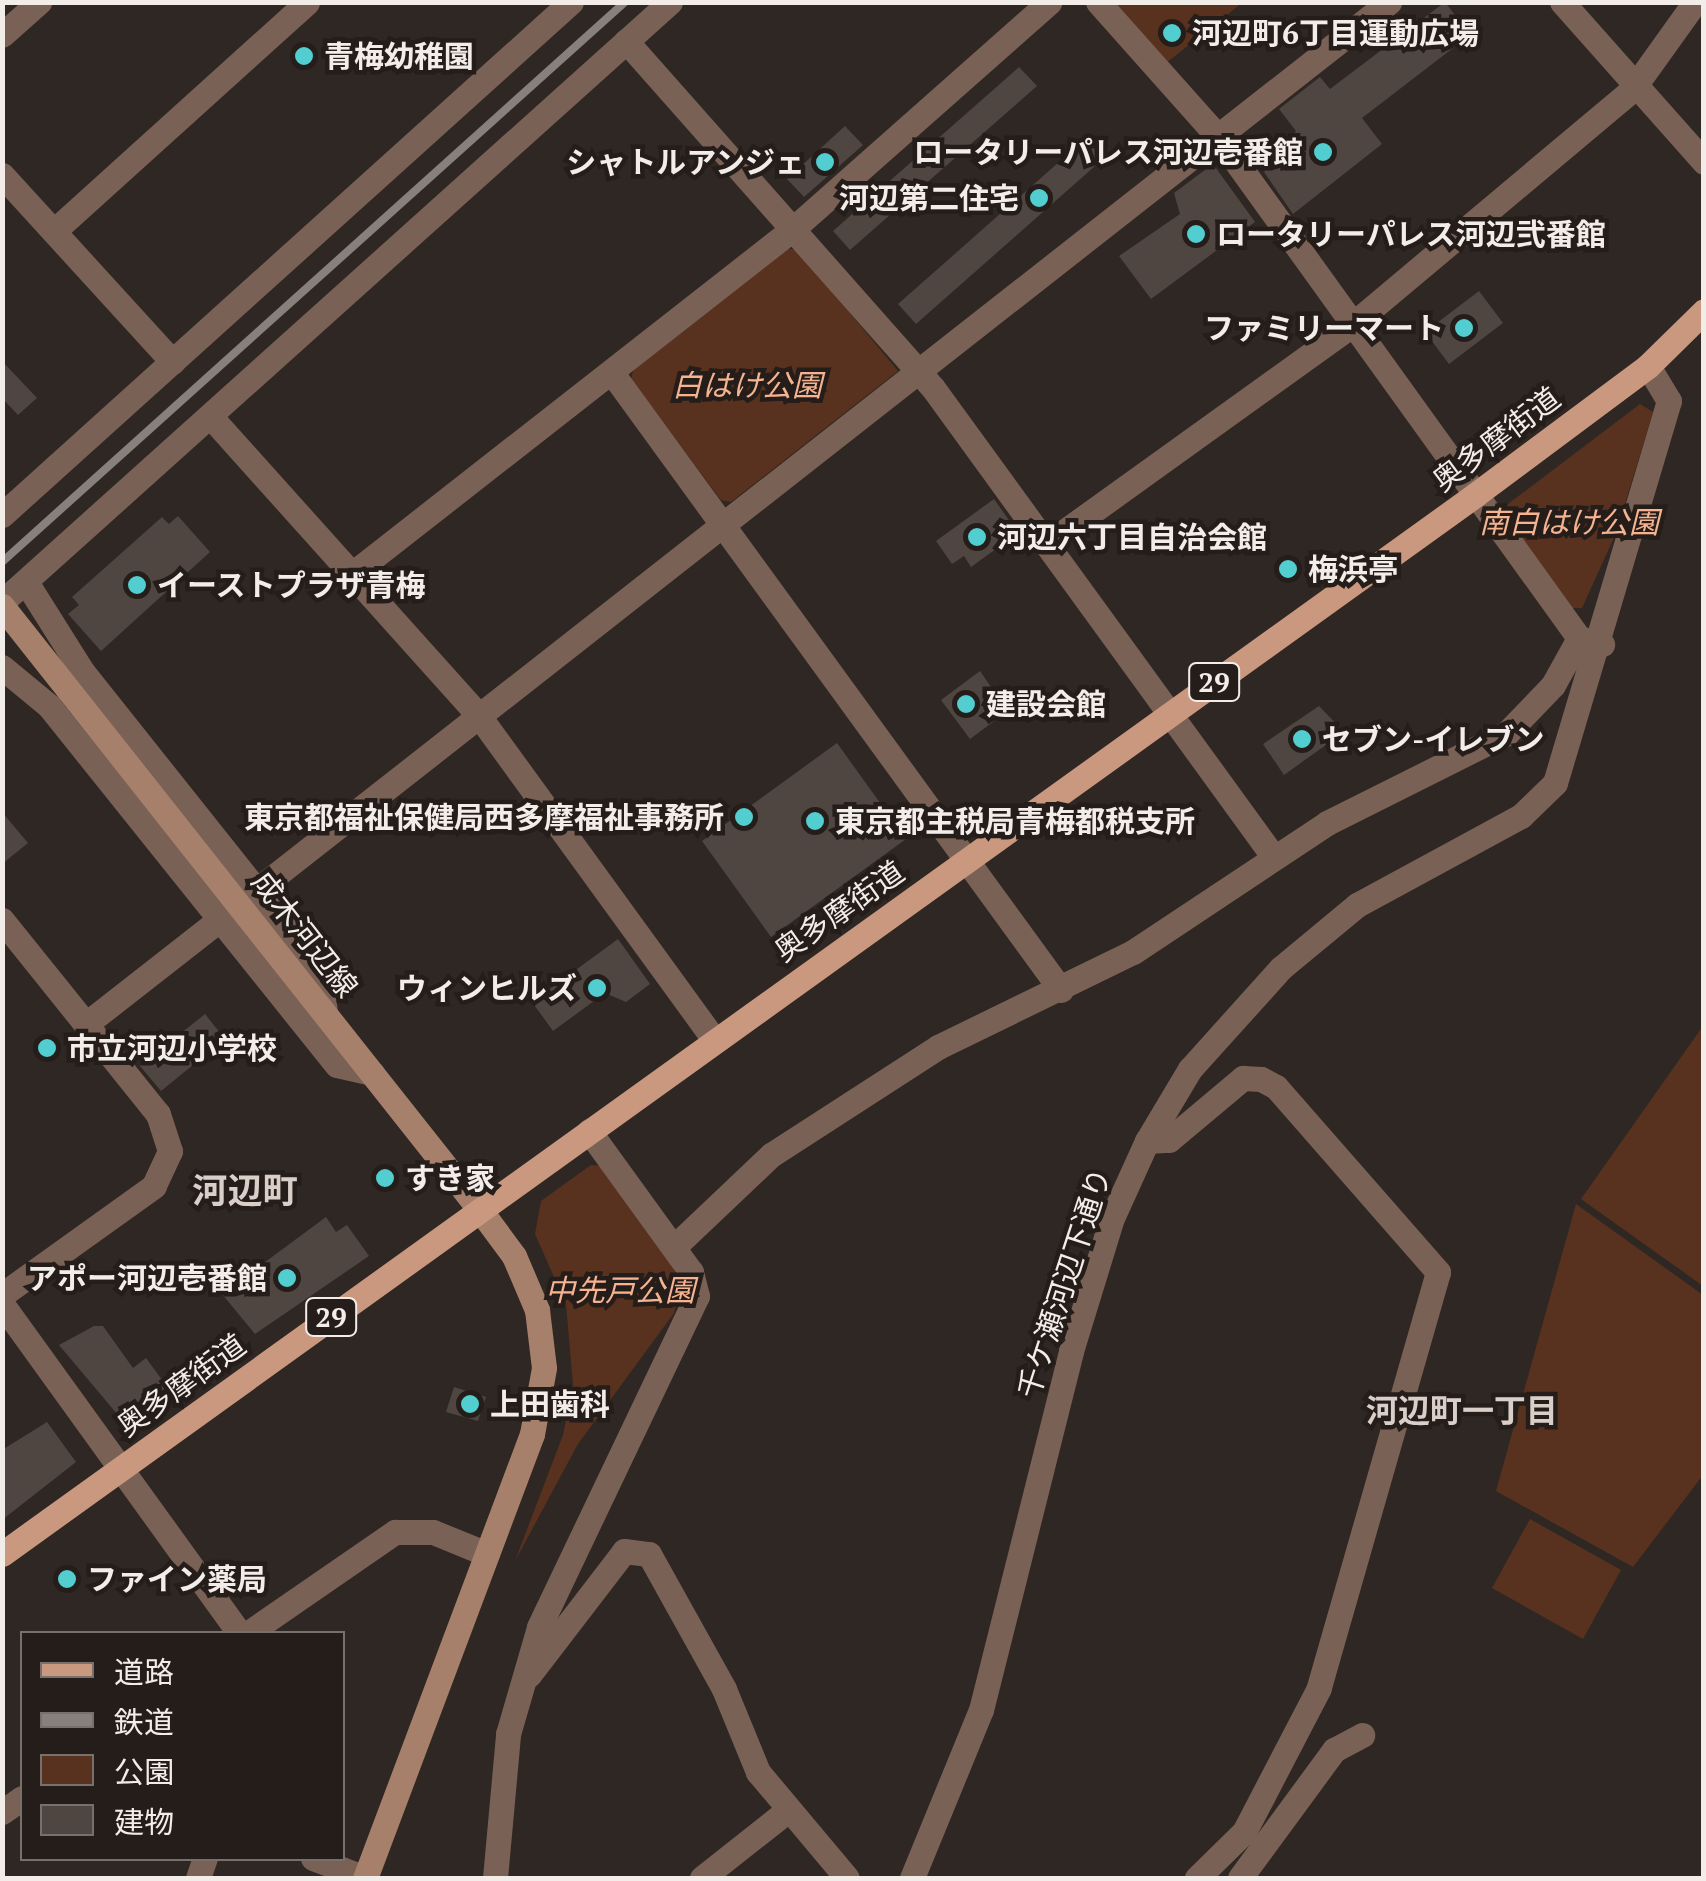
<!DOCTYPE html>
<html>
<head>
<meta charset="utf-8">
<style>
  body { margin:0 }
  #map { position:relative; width:1706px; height:1881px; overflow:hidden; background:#2f2723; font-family:"PT Serif","Noto Sans JP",serif }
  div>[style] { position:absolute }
  .green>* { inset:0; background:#58321f }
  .building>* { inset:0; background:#4f4642 }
  .street>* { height:25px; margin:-12.5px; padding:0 12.5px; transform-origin:12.5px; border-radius:12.5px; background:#7a6155 }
  .secondary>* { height:25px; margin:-12.5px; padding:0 12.5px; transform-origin:12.5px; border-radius:12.5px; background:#a7806c }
  .primary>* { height:25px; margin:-12.5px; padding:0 12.5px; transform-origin:12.5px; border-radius:12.5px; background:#ca987f }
  .rail>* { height:8px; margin:-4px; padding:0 4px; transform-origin:4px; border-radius:4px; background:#87807d }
  .dots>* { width:28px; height:28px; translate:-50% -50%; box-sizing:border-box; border:5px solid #251d19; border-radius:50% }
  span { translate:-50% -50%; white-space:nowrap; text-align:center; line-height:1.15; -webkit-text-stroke:9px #251d19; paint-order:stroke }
  .shield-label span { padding:2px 8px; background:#251d19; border:2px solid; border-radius:8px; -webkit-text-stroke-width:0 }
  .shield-label { font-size:28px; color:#f3edea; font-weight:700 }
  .poi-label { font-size:30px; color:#f3edea; font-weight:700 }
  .left { translate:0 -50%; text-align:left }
  .right { translate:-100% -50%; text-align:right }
  .park-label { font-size:30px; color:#f5b391; font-style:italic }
  .street-label { font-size:30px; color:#f3edea }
  .neighbourhood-label { font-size:32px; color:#d9cec8; font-weight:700 }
  .quarter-label { font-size:35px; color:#d9cec8; font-weight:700 }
  .frame { position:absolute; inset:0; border:5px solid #f3edea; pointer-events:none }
  .legend { position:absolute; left:20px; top:1631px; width:325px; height:230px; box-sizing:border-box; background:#251d19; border:2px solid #77706d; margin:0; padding:12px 18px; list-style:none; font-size:30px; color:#f3edea }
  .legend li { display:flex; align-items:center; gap:20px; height:50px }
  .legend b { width:50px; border:2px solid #77706d }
</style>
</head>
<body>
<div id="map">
  <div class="green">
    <i style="clip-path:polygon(1115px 3px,1242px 3px,1166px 63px)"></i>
    <i style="clip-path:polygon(786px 249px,797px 249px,898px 371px,731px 502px,721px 500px,631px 379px,634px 368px)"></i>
    <i style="clip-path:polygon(1640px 404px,1653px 412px,1616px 533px,1582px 608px,1571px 608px,1504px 515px,1508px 504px)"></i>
    <i style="clip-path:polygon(1703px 1026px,1703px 1286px,1581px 1199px)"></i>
    <i style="clip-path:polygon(591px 1165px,601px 1166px,674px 1268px,679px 1292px,674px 1313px,578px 1444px,515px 1561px,563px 1435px,573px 1385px,566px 1304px,535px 1234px,541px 1201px)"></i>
    <i style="clip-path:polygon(1576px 1204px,1703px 1295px,1703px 1475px,1633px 1567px,1496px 1491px)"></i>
    <i style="clip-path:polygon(1530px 1519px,1621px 1570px,1583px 1639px,1492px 1588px)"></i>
  </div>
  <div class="building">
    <i style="clip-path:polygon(1445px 2px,1470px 35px,1362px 118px,1382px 144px,1293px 214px,1264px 172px,1296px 131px,1279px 109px,1320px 77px,1330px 89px)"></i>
    <i style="clip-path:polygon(1019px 67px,1037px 86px,850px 250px,833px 231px)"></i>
    <i style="clip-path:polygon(845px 126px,863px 145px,804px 197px,787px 179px)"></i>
    <i style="clip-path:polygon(1085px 139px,1103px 159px,916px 324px,898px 304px)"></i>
    <i style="clip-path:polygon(1213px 164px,1255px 222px,1151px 299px,1119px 256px,1180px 214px,1174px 193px)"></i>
    <i style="clip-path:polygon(1479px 291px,1503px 323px,1449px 364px,1425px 332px)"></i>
    <i style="clip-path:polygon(2px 361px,37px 398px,18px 415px,2px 398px)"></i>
    <i style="clip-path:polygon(994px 499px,1018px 533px,971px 567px,964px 556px,952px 564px,936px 541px)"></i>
    <i style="clip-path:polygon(178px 516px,210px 552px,101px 651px,68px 614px,79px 605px,72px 597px,162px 517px,169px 524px)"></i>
    <i style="clip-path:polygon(980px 671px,998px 697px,983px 708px,993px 722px,970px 739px,941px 700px)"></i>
    <i style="clip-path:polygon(1319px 706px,1344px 732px,1284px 775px,1263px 744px)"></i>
    <i style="clip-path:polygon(837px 743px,906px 839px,771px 937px,702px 841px)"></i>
    <i style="clip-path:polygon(2px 812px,28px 843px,2px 864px)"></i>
    <i style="clip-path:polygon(618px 939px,650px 984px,626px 1002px,605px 993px,553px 1031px,532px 1002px)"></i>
    <i style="clip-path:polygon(205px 1014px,225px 1039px,161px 1091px,140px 1066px)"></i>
    <i style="clip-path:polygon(326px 1217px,336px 1232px,347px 1225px,369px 1256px,255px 1334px,222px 1294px)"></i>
    <i style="clip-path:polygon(94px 1326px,103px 1326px,133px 1368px,146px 1358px,168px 1388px,123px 1421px,59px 1345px)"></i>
    <i style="clip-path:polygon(454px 1387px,486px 1397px,478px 1421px,446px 1412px)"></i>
    <i style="clip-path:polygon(47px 1422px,76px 1462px,2px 1520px,2px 1450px)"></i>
  </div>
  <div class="street">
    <i style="left:1098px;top:2px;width:182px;rotate:48.3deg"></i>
    <i style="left:1219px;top:138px;width:616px;rotate:54.25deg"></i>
    <i style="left:1562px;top:2px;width:214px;rotate:48.4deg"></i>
    <i style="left:2px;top:35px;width:50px;rotate:-41.7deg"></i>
    <i style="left:626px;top:41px;width:463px;rotate:48.5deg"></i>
    <i style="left:933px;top:388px;width:578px;rotate:54deg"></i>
    <i style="left:2px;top:175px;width:253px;rotate:47.6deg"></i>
    <i style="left:54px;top:231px;width:341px;rotate:-42.1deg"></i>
    <i style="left:612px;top:373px;width:763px;rotate:53.96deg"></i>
    <i style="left:210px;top:416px;width:403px;rotate:48.1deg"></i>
    <i style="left:479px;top:716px;width:400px;rotate:54deg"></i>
    <i style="left:2px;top:515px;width:766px;rotate:-42.04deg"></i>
    <i style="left:1047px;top:544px;width:377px;rotate:-35.7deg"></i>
    <i style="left:1353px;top:324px;width:364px;rotate:-40deg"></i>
    <i style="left:1632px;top:90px;width:108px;rotate:-54.4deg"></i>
    <i style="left:352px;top:574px;width:561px;rotate:-38.05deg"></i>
    <i style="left:794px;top:228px;width:341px;rotate:-41.5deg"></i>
    <i style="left:26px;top:582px;width:105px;rotate:57.8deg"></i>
    <i style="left:82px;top:671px;width:382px;rotate:51.5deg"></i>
    <i style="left:320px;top:970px;width:42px;rotate:83.2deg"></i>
    <i style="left:2px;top:602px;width:898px;rotate:-41.93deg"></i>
    <i style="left:2px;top:667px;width:61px;rotate:39.7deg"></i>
    <i style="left:49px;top:706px;width:460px;rotate:51.3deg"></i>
    <i style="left:337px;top:1065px;width:36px;rotate:13deg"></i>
    <i style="left:257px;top:890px;width:1439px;rotate:-38.11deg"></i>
    <i style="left:2px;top:920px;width:249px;rotate:51.2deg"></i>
    <i style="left:158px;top:1114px;width:39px;rotate:72deg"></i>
    <i style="left:170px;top:1151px;width:38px;rotate:115deg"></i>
    <i style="left:154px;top:1186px;width:187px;rotate:144.4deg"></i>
    <i style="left:86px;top:1024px;width:169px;rotate:-38deg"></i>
    <i style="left:1147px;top:1141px;width:22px;rotate:-3deg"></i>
    <i style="left:1169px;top:1140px;width:97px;rotate:-40deg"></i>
    <i style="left:1243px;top:1078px;width:18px;rotate:3deg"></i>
    <i style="left:1261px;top:1079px;width:17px;rotate:28deg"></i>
    <i style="left:1276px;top:1087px;width:246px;rotate:48.8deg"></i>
    <i style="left:1438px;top:1272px;width:433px;rotate:106deg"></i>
    <i style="left:1319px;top:1688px;width:162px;rotate:117.5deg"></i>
    <i style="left:1244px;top:1832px;width:66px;rotate:135.6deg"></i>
    <i style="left:674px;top:1247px;width:134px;rotate:-43.5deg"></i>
    <i style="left:771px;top:1155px;width:199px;rotate:-32.9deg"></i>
    <i style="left:938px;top:1047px;width:217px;rotate:-26deg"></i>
    <i style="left:1133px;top:952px;width:233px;rotate:-33.6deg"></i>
    <i style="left:1327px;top:823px;width:201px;rotate:-26.6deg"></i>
    <i style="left:1507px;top:733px;width:66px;rotate:-46.2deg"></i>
    <i style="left:1553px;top:685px;width:54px;rotate:-61deg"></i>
    <i style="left:1579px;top:638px;width:24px;rotate:15deg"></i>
    <i style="left:2px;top:1304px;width:407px;rotate:54.2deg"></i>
    <i style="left:247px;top:1634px;width:180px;rotate:-34.6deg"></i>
    <i style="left:395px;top:1532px;width:38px"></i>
    <i style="left:433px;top:1532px;width:58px;rotate:22.2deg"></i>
    <i style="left:529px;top:1675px;width:156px;rotate:-52.5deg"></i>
    <i style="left:624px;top:1551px;width:25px;rotate:7deg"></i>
    <i style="left:649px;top:1554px;width:154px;rotate:60.9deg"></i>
    <i style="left:724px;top:1689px;width:90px;rotate:67.7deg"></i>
    <i style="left:758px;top:1772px;width:138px;rotate:50deg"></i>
    <i style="left:2px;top:1812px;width:24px;rotate:-35deg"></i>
    <i style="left:313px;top:1858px;width:56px;rotate:21deg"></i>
    <i style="left:198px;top:1878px;width:21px;rotate:-71deg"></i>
    <i style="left:495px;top:1878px;width:145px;rotate:-84.8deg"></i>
    <i style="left:508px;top:1734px;width:111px;rotate:-73.8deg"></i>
    <i style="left:539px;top:1627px;width:367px;rotate:-64.5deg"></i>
    <i style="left:697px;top:1296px;width:25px;rotate:-104deg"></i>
    <i style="left:691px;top:1272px;width:174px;rotate:-125.9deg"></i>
    <i style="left:702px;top:1878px;width:110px;rotate:-38.3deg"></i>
    <i style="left:912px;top:1878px;width:182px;rotate:-67.7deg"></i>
    <i style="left:981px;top:1710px;width:370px;rotate:-75.9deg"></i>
    <i style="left:1071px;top:1351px;width:139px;rotate:-72.9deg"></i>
    <i style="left:1112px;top:1218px;width:85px;rotate:-65.6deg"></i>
    <i style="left:1147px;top:1141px;width:84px;rotate:-59.2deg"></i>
    <i style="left:1190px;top:1069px;width:136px;rotate:-48deg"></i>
    <i style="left:1281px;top:968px;width:99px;rotate:-39.7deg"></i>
    <i style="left:1357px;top:905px;width:187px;rotate:-28.5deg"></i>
    <i style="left:1521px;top:816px;width:47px;rotate:-44.1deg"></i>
    <i style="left:1555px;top:783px;width:399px;rotate:-73.4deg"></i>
    <i style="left:1669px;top:401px;width:41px;rotate:-121deg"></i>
    <i style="left:1240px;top:1878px;width:159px;rotate:-53.7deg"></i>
    <i style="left:1334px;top:1750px;width:32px;rotate:-28deg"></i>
  </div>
  <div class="secondary">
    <i style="left:2px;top:606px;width:770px;rotate:51.64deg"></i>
    <i style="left:480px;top:1210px;width:57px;rotate:53.5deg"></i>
    <i style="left:514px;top:1256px;width:59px;rotate:66.9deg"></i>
    <i style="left:537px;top:1310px;width:58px;rotate:83.1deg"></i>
    <i style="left:544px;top:1368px;width:67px;rotate:100.3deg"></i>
    <i style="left:532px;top:1434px;width:474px;rotate:110.6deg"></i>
  </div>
  <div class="primary">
    <i style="left:2px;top:1554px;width:1814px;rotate:-35.71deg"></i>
    <i style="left:1475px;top:495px;width:216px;rotate:-36.7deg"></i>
    <i style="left:1648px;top:366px;width:78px;rotate:-44.5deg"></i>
  </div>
  <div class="rail">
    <i style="left:2px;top:562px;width:838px;rotate:-41.95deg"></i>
  </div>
  <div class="dots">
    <i style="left:1172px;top:33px;background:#52cdd0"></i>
    <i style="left:304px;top:56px;background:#52cdd0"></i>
    <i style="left:1323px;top:152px;background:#52cdd0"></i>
    <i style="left:825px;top:162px;background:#52cdd0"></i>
    <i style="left:1039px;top:198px;background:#52cdd0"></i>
    <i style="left:1196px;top:234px;background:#52cdd0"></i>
    <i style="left:1464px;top:328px;background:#52cdd0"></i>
    <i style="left:977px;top:537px;background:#52cdd0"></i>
    <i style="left:1288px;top:569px;background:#52cdd0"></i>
    <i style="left:137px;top:585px;background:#52cdd0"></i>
    <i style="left:966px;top:704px;background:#52cdd0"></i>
    <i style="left:1302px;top:739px;background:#52cdd0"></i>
    <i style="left:744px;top:817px;background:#52cdd0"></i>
    <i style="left:815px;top:821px;background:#52cdd0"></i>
    <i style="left:597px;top:988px;background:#52cdd0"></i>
    <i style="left:47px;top:1048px;background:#52cdd0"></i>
    <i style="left:385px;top:1178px;background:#52cdd0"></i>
    <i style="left:287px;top:1278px;background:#52cdd0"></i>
    <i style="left:470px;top:1404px;background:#52cdd0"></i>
    <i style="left:67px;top:1579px;background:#52cdd0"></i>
  </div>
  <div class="shield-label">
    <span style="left:1214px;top:682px">29</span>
    <span style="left:331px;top:1317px">29</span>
  </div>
  <div class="poi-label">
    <span class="left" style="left:1192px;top:33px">河辺町6丁目運動広場</span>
    <span class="left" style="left:324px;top:56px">青梅幼稚園</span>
    <span class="right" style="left:1303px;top:152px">ロータリーパレス河辺壱番館</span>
    <span class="right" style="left:805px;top:162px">シャトルアンジェ</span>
    <span class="right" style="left:1019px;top:198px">河辺第二住宅</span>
    <span class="left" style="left:1216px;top:234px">ロータリーパレス河辺弐番館</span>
    <span class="right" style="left:1444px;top:328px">ファミリーマート</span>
    <span class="left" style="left:997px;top:537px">河辺六丁目自治会館</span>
    <span class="left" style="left:1308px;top:569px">梅浜亭</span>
    <span class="left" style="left:157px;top:585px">イーストプラザ青梅</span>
    <span class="left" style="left:986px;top:704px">建設会館</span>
    <span class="left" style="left:1322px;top:739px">セブン-イレブン</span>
    <span class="right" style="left:724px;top:817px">東京都福祉保健局西多摩福祉事務所</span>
    <span class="left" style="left:835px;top:821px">東京都主税局青梅都税支所</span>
    <span class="right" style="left:577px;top:988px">ウィンヒルズ</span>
    <span class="left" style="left:67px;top:1048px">市立河辺小学校</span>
    <span class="left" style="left:405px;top:1178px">すき家</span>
    <span class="right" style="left:267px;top:1278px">アポー河辺壱番館</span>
    <span class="left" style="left:490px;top:1404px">上田歯科</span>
    <span class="left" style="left:87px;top:1579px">ファイン薬局</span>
  </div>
  <div class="park-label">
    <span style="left:747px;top:385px">白はけ公園</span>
    <span style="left:1569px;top:522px">南白はけ公園</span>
    <span style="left:620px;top:1290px">中先戸公園</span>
  </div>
  <div class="street-label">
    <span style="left:1496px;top:439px;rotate:-37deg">奥多摩街道</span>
    <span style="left:839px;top:911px;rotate:-35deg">奥多摩街道</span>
    <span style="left:305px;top:934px;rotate:52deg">成木河辺線</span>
    <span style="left:1064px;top:1283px;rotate:-72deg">千ケ瀬河辺下通り</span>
    <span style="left:181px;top:1385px;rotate:-36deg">奥多摩街道</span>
  </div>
  <div class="neighbourhood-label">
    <span style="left:1462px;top:1410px">河辺町一丁目</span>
  </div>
  <div class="quarter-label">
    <span style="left:245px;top:1190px">河辺町</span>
  </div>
  <div class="frame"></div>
  <ul class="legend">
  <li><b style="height:12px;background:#ca987f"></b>道路</li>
  <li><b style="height:12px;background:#87807d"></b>鉄道</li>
  <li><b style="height:28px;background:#58321f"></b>公園</li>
  <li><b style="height:28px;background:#4f4642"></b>建物</li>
  </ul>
</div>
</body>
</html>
